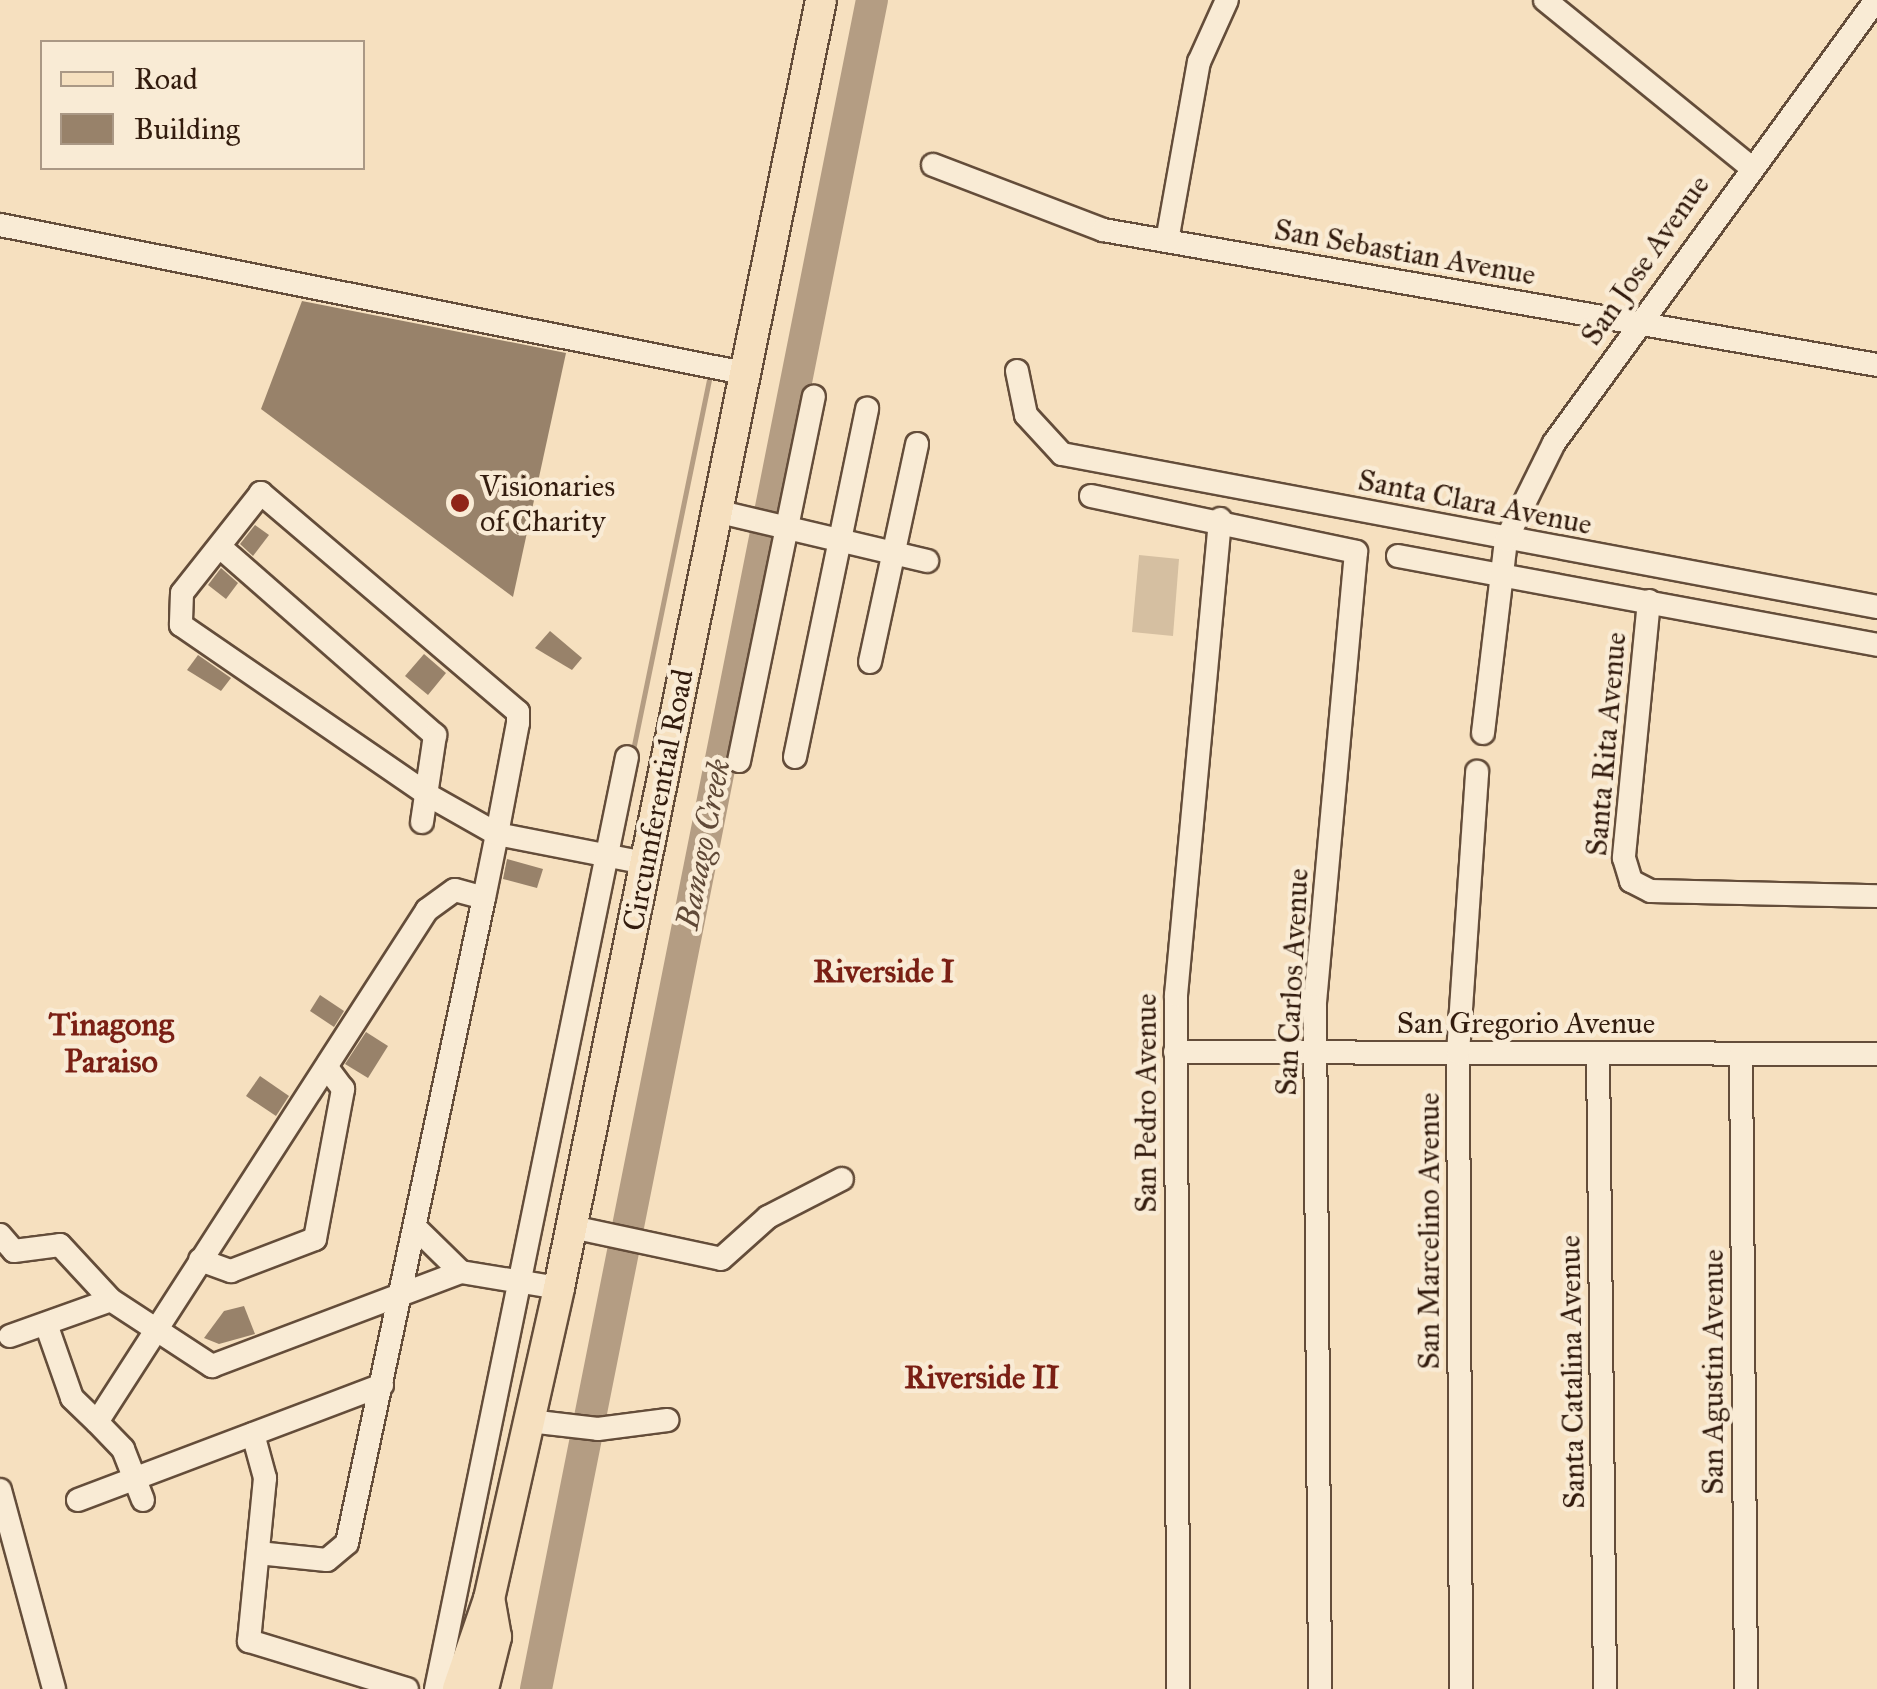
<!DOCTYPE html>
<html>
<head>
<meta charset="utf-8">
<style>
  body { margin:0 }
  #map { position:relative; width:1877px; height:1689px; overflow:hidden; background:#f6e0bf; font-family:"IM FELL Great Primer",serif }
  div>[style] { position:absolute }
  .green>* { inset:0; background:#d5bfa1 }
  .stream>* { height:5px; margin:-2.5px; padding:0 2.5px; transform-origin:2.5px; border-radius:2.5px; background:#b49d83 }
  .river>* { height:32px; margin:-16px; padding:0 16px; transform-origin:16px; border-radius:16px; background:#b49d83 }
  .building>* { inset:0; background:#98826a }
  .roads { filter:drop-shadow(2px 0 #644d3a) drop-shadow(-2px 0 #644d3a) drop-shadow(0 2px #644d3a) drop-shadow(0 -2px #644d3a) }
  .minor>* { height:22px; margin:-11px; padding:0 11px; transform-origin:11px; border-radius:11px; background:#f9ebd5 }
  .major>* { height:30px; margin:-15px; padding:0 15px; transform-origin:15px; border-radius:15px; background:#f6e0bf }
  .dots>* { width:28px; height:28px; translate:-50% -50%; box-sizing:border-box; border:5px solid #f9ebd5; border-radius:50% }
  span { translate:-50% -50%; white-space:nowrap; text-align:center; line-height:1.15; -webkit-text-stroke:9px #f9ebd5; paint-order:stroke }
  .street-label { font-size:30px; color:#331c0e }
  .poi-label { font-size:30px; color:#331c0e }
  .left { translate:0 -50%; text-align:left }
  .water-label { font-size:32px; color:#604937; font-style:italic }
  .neighbourhood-label { font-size:32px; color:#7a1f14; font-weight:700 }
  .legend { position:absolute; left:40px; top:40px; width:325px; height:130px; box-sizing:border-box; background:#f9ebd5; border:2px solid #aa9885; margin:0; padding:12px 18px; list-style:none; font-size:30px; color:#331c0e }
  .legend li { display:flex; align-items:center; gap:20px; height:50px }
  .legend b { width:50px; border:2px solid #aa9885 }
</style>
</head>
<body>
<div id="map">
  <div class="green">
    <i style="clip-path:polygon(1139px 555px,1179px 559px,1173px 636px,1132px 632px)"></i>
  </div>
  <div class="stream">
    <i style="left:633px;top:750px;width:384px;rotate:-78.4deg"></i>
  </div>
  <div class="river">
    <i style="left:536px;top:1689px;width:1722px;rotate:-78.75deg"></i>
  </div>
  <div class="building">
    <i style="clip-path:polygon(302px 301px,566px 353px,513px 597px,261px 409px)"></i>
    <i style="clip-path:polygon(255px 525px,269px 535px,253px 556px,240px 544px)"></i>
    <i style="clip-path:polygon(221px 568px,238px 583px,226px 599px,208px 585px)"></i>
    <i style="clip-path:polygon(550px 631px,582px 658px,572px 670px,535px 648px)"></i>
    <i style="clip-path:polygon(424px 654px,446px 673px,428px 695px,405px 676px)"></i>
    <i style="clip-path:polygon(198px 655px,231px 678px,221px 691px,187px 670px)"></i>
    <i style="clip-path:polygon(507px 859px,543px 869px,537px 888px,503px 879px)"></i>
    <i style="clip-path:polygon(320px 995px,344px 1011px,334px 1027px,310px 1011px)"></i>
    <i style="clip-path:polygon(366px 1032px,388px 1046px,368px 1078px,345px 1064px)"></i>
    <i style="clip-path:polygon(260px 1076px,289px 1096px,276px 1116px,246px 1096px)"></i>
    <i style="clip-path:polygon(244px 1306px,255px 1334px,219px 1344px,204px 1338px,224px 1311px)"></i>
  </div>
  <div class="roads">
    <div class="minor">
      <i style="left:1545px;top:0;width:263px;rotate:39.1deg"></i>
      <i style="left:933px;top:165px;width:182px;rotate:20.9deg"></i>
      <i style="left:1103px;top:230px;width:786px;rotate:9.89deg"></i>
      <i style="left:0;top:225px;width:759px;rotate:11.25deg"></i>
      <i style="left:1167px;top:241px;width:182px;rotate:-79.9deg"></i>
      <i style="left:1199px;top:62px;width:68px;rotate:-65.7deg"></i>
      <i style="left:1017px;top:371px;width:45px;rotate:78.4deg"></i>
      <i style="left:1026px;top:415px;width:53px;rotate:47.3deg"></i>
      <i style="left:1062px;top:454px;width:829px;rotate:10.63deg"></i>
      <i style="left:1091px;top:496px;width:271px;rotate:11.9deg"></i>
      <i style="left:1356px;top:552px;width:456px;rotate:95.2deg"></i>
      <i style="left:1315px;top:1006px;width:683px;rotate:89.58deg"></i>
      <i style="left:716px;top:511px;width:217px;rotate:13.3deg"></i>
      <i style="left:220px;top:547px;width:286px;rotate:41.2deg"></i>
      <i style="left:435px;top:735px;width:88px;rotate:98.5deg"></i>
      <i style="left:1398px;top:556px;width:487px;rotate:10.5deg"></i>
      <i style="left:1649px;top:601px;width:258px;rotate:95.6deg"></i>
      <i style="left:1624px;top:858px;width:24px;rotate:73deg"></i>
      <i style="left:1631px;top:881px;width:22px;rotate:27deg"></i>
      <i style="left:1651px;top:891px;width:226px;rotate:1.3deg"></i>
      <i style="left:870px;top:662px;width:223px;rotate:-77.8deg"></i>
      <i style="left:1483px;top:733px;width:194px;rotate:-83.2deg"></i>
      <i style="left:1506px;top:540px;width:108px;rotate:-63.7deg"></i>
      <i style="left:1554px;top:443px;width:548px;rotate:-53.99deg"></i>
      <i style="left:795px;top:757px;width:356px;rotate:-78.3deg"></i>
      <i style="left:739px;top:761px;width:372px;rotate:-78.4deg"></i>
      <i style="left:1175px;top:1052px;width:702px;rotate:0.16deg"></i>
      <i style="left:1598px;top:1053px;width:636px;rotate:89.37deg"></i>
      <i style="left:1741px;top:1054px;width:635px;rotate:89.55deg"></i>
      <i style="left:415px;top:1227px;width:64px;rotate:44.4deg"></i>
      <i style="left:572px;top:1227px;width:152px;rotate:12.1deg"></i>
      <i style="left:721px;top:1259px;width:63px;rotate:-41.8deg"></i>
      <i style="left:768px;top:1217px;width:83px;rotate:-27.2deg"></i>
      <i style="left:0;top:1235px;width:21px;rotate:49deg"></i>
      <i style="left:14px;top:1251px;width:46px;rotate:-7.4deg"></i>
      <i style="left:60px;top:1245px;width:75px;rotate:47.2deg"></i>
      <i style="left:111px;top:1300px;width:121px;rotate:33.2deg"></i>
      <i style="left:212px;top:1366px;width:266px;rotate:-20.7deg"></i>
      <i style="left:461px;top:1272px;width:99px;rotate:9.3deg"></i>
      <i style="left:200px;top:1260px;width:33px;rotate:20deg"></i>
      <i style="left:231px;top:1271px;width:90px;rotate:-20.9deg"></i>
      <i style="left:315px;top:1239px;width:153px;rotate:-79.4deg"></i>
      <i style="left:343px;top:1089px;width:26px;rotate:-127deg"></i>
      <i style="left:46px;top:1324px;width:78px;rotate:70.6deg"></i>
      <i style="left:72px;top:1398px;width:35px;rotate:44deg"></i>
      <i style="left:10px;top:1336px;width:107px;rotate:-19.6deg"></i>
      <i style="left:529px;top:1421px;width:69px;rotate:6.6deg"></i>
      <i style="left:598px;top:1429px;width:70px;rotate:-7.4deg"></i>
      <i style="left:253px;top:1434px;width:46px;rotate:74.7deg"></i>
      <i style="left:265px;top:1478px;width:164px;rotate:95.6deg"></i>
      <i style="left:249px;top:1641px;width:165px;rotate:16.9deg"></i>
      <i style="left:0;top:1490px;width:206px;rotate:74.8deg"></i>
      <i style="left:78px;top:1500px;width:325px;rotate:-20.7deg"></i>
      <i style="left:143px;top:1500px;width:55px;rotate:-111.4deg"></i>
      <i style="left:123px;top:1449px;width:37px;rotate:-134deg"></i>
      <i style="left:97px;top:1422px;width:609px;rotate:-57.2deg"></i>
      <i style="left:427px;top:910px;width:34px;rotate:-36deg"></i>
      <i style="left:455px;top:890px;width:30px;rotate:15deg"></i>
      <i style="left:258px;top:1553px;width:69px;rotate:5.8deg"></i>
      <i style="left:327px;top:1560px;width:26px;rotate:-40deg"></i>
      <i style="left:347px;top:1543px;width:659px;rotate:-78.01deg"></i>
      <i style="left:484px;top:898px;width:65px;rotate:-78.5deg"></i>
      <i style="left:497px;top:834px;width:113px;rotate:-79.3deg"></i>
      <i style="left:518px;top:723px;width:11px;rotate:-90deg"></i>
      <i style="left:518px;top:712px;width:338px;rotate:-139.6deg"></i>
      <i style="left:261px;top:493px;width:127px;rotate:128.3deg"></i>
      <i style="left:182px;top:593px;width:32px;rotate:92deg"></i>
      <i style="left:181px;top:625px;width:300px;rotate:34.5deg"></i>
      <i style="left:428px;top:795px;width:79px;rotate:29.5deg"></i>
      <i style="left:497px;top:834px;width:151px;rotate:11.1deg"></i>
      <i style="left:436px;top:1689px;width:951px;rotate:-78.42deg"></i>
      <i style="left:1178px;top:1689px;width:694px;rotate:-90.17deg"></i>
      <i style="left:1176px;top:995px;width:478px;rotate:-84.7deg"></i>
      <i style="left:1461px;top:1689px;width:636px;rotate:-90.27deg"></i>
      <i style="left:1458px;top:1053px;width:282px;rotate:-86.1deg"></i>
    </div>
    <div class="major">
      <i style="left:458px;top:1689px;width:95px;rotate:-71deg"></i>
      <i style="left:489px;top:1599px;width:319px;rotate:-77.3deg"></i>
      <i style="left:559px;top:1288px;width:1314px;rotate:-78.5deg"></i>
      <i style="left:483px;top:1689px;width:54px;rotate:-76deg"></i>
      <i style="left:496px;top:1637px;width:39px;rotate:-100deg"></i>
    </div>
  </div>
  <div class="dots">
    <i style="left:460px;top:503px;background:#8f2418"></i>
  </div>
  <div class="street-label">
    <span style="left:1405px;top:252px;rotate:10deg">San Sebastian Avenue</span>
    <span style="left:1645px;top:260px;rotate:-55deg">San Jose Avenue</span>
    <span style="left:1475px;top:502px;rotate:11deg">Santa Clara Avenue</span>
    <span style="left:1606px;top:744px;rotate:-85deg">Santa Rita Avenue</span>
    <span style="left:658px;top:800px;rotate:-79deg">Circumferential Road</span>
    <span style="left:1292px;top:982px;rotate:-87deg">San Carlos Avenue</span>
    <span style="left:1526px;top:1023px">San Gregorio Avenue</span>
    <span style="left:1146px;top:1103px;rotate:-90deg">San Pedro Avenue</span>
    <span style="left:1429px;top:1231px;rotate:-90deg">San Marcelino Avenue</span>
    <span style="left:1572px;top:1372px;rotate:-91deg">Santa Catalina Avenue</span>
    <span style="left:1713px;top:1372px;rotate:-90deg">San Agustin Avenue</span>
  </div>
  <div class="poi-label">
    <span class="left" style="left:480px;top:503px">Visionaries<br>of Charity</span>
  </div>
  <div class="water-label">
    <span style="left:704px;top:844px;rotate:-79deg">Banago Creek</span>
  </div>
  <div class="neighbourhood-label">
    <span style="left:884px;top:972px">Riverside I</span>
    <span style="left:111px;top:1044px">Tinagong<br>Paraiso</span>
    <span style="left:982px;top:1378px">Riverside II</span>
  </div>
  <ul class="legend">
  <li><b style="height:12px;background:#f6e0bf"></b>Road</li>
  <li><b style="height:28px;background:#98826a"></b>Building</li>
  </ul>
</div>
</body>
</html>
